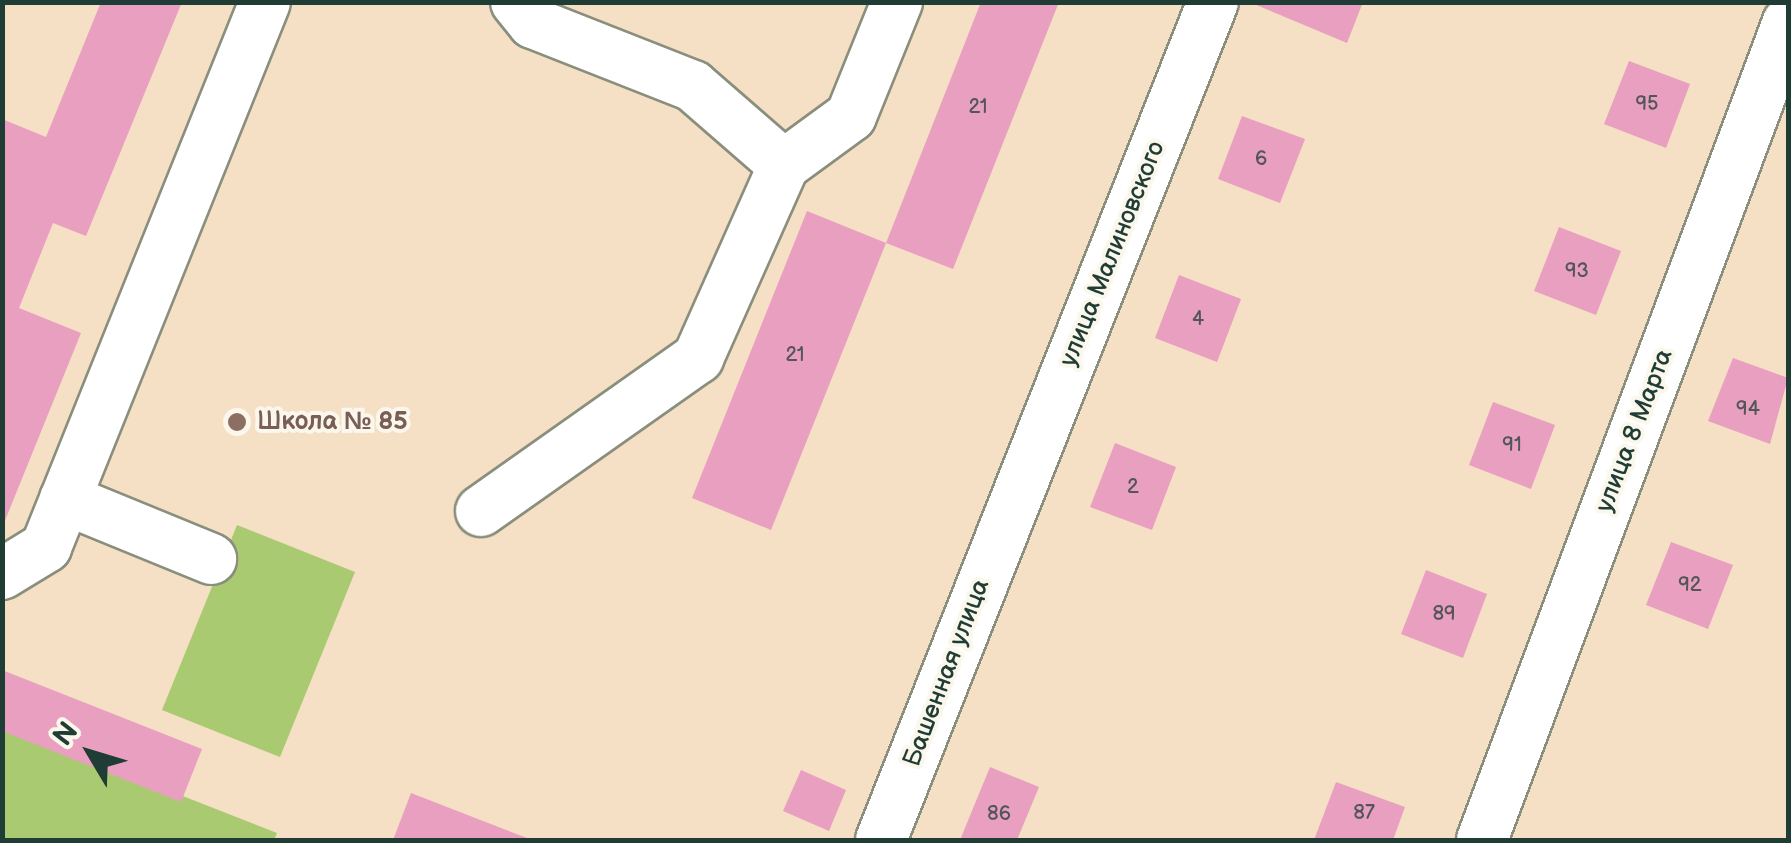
<!DOCTYPE html>
<html>
<head>
<meta charset="utf-8">
<style>
  body { margin:0 }
  #map { position:relative; width:1791px; height:843px; overflow:hidden; background:#f5dfc5; font-family:"Balsamiq Sans",sans-serif }
  div>[style] { position:absolute }
  .green>* { inset:0; background:#aaca72 }
  .building>* { inset:0; background:#e99fc0 }
  .roads { filter:drop-shadow(2px 0 #8a8e7c) drop-shadow(-2px 0 #8a8e7c) drop-shadow(0 2px #8a8e7c) drop-shadow(0 -2px #8a8e7c) }
  .minor>* { height:50px; margin:-25px; padding:0 25px; transform-origin:25px; border-radius:25px; background:#fff }
  .dots>* { width:28px; height:28px; translate:-50% -50%; box-sizing:border-box; border:5px solid #fbf7ec; border-radius:50% }
  span { translate:-50% -50%; white-space:nowrap; text-align:center; line-height:1.15; -webkit-text-stroke:8px #fbf7ec; paint-order:stroke }
  .number-label { font-size:20px; color:#525657 }
  .number-label span { -webkit-text-stroke-width:0 }
  .street-label { font-size:25px; color:#1f3d34 }
  .education-label { font-size:25px; color:#785e54; font-weight:700 }
  .left { translate:0 -50%; text-align:left }
  .frame { position:absolute; inset:0; border:5px solid #1f3d34; pointer-events:none }
  .north { position:absolute; left:40px; top:703px; width:100px; height:100px; -webkit-text-stroke:8px #fbf7ec; paint-order:stroke; rotate:308deg; font-size:28px; font-weight:700; line-height:40px; text-align:center; color:#1f3d34 }
  .north::after { content:''; display:block; margin:auto; width:35px; height:45px; background:#1f3d34; clip-path:polygon(50% 0,100% 100%,50% 72%,0 100%) }
</style>
</head>
<body>
<div id="map">
  <div class="green">
    <i style="clip-path:polygon(237px 525px,355px 572px,280px 757px,162px 710px)"></i>
    <i style="clip-path:polygon(2px 725px,277px 833px,274px 840px,3px 840px)"></i>
  </div>
  <div class="building">
    <i style="clip-path:polygon(101px 2px,182px 2px,86px 236px,53px 223px,19px 308px,81px 333px,4px 523px,2px 119px,46px 137px)"></i>
    <i style="clip-path:polygon(981px 2px,1059px 2px,953px 269px,886px 243px)"></i>
    <i style="clip-path:polygon(1249px 2px,1363px 2px,1347px 43px)"></i>
    <i style="clip-path:polygon(1629px 61px,1690px 84px,1666px 148px,1604px 124px)"></i>
    <i style="clip-path:polygon(1242px 116px,1305px 139px,1280px 203px,1218px 179px)"></i>
    <i style="clip-path:polygon(807px 211px,886px 243px,771px 530px,692px 498px)"></i>
    <i style="clip-path:polygon(1559px 227px,1621px 251px,1596px 315px,1534px 291px)"></i>
    <i style="clip-path:polygon(1179px 275px,1241px 299px,1217px 362px,1155px 338px)"></i>
    <i style="clip-path:polygon(1733px 358px,1788px 378px,1770px 444px,1708px 421px)"></i>
    <i style="clip-path:polygon(1493px 402px,1555px 425px,1531px 489px,1469px 465px)"></i>
    <i style="clip-path:polygon(1115px 443px,1176px 467px,1152px 530px,1090px 507px)"></i>
    <i style="clip-path:polygon(1671px 542px,1733px 565px,1708px 629px,1646px 605px)"></i>
    <i style="clip-path:polygon(1426px 570px,1487px 594px,1463px 658px,1401px 634px)"></i>
    <i style="clip-path:polygon(2px 670px,202px 749px,181px 802px,2px 731px)"></i>
    <i style="clip-path:polygon(990px 767px,1039px 787px,1017px 840px,960px 840px)"></i>
    <i style="clip-path:polygon(801px 770px,846px 790px,829px 831px,783px 811px)"></i>
    <i style="clip-path:polygon(1336px 782px,1405px 807px,1393px 840px,1314px 840px)"></i>
    <i style="clip-path:polygon(411px 793px,527px 838px,526px 840px,393px 840px)"></i>
  </div>
  <div class="roads">
    <div class="minor">
      <i style="left:516px;top:2px;width:27px;rotate:51deg"></i>
      <i style="left:533px;top:23px;width:172px;rotate:21.5deg"></i>
      <i style="left:693px;top:86px;width:121px;rotate:41deg"></i>
      <i style="left:65px;top:499px;width:158px;rotate:22.3deg"></i>
      <i style="left:481px;top:511px;width:266px;rotate:-35.2deg"></i>
      <i style="left:698px;top:358px;width:211px;rotate:-66deg"></i>
      <i style="left:784px;top:165px;width:83px;rotate:-36.2deg"></i>
      <i style="left:851px;top:116px;width:123px;rotate:-68deg"></i>
      <i style="left:2px;top:574px;width:52px;rotate:-31.5deg"></i>
      <i style="left:46px;top:547px;width:587px;rotate:-68.11deg"></i>
      <i style="left:881px;top:840px;width:901px;rotate:-68.39deg"></i>
      <i style="left:1482px;top:840px;width:873px;rotate:-69.49deg"></i>
    </div>
  </div>
  <div class="dots">
    <i style="left:237px;top:422px;background:#8d6e63"></i>
  </div>
  <div class="number-label">
    <span style="left:1647px;top:104px">95</span>
    <span style="left:978px;top:107px">21</span>
    <span style="left:1261px;top:159px">6</span>
    <span style="left:1577px;top:271px">93</span>
    <span style="left:1198px;top:319px">4</span>
    <span style="left:795px;top:355px">21</span>
    <span style="left:1748px;top:409px">94</span>
    <span style="left:1512px;top:445px">91</span>
    <span style="left:1133px;top:487px">2</span>
    <span style="left:1690px;top:585px">92</span>
    <span style="left:1444px;top:614px">89</span>
    <span style="left:1364px;top:813px">87</span>
    <span style="left:999px;top:814px">86</span>
  </div>
  <div class="street-label">
    <span style="left:1113px;top:254px;rotate:-68deg">улица Малиновского</span>
    <span style="left:1635px;top:431px;rotate:-69deg">улица 8 Марта</span>
    <span style="left:947px;top:673px;rotate:-69deg">Башенная улица</span>
  </div>
  <div class="education-label">
    <span class="left" style="left:257px;top:422px">Школа № 85</span>
  </div>
  <div class="frame"></div>
  <div class="north">N</div>
</div>
</body>
</html>
